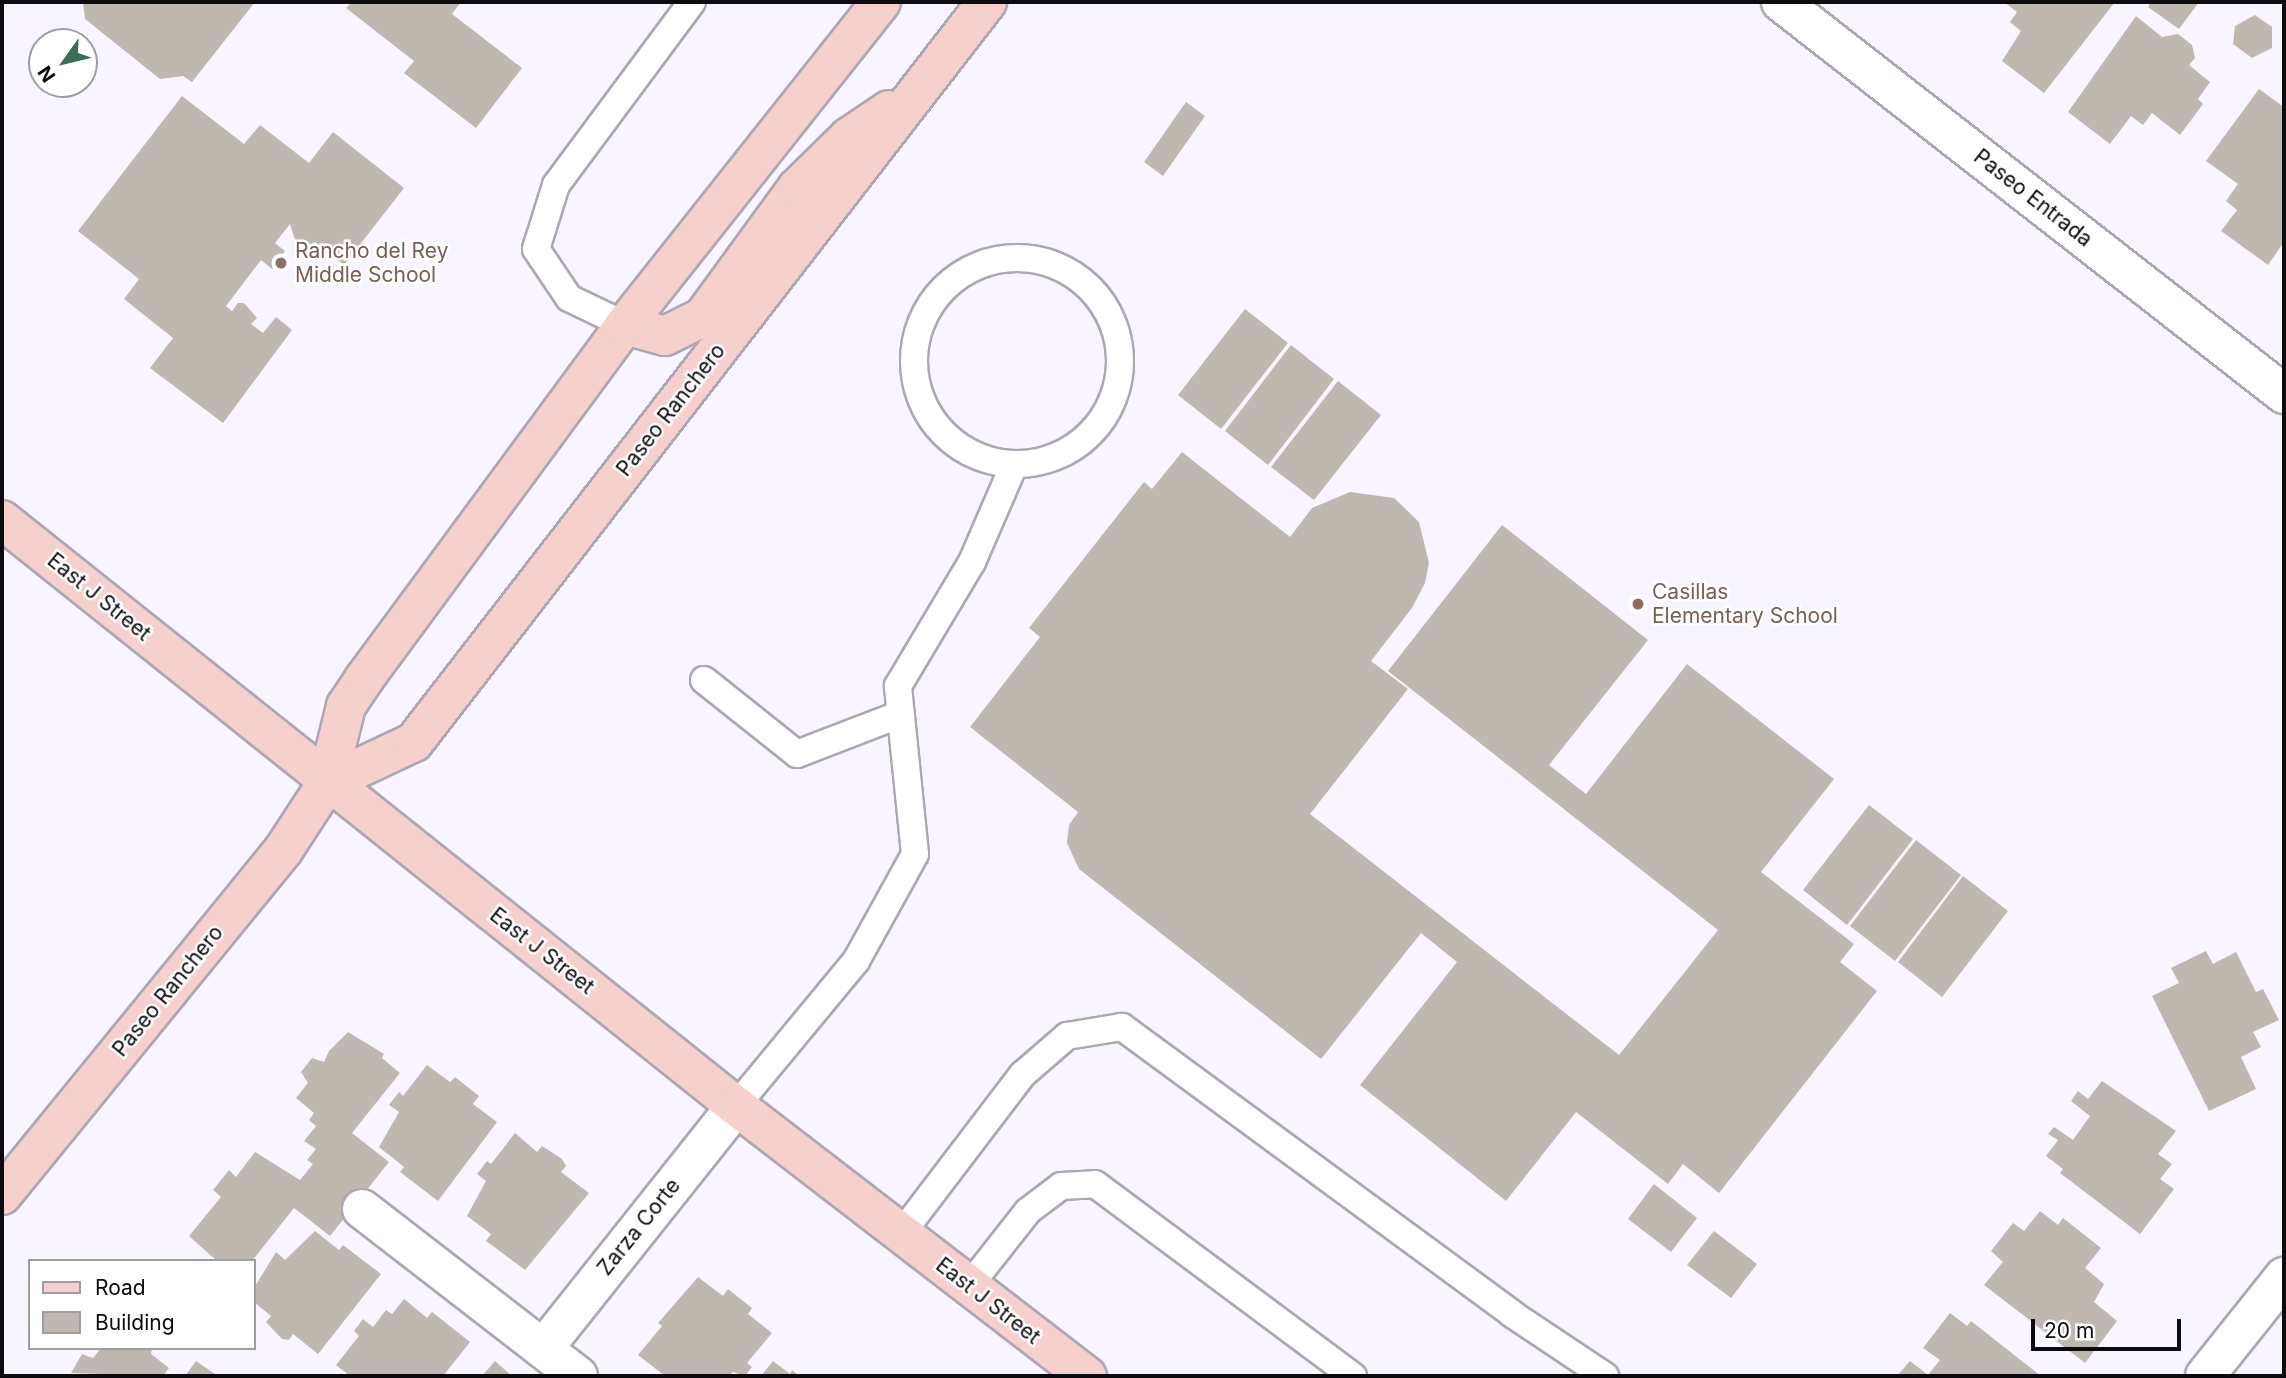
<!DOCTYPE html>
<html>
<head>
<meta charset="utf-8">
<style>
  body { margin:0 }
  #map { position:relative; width:2286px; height:1378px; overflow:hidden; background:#f9f5ff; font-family:Inter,sans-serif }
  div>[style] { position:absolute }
  .building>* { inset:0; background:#bfb8b0 }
  .roads { filter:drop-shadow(2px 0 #aca7b1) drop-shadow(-2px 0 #aca7b1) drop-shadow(0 2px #aca7b1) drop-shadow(0 -2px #aca7b1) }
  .lane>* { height:26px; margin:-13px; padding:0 13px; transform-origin:13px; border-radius:13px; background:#fff }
  .lane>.ring { margin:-13px; padding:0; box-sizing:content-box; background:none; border:26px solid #fff; border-radius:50% }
  .street>* { height:38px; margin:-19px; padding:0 19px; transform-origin:19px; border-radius:19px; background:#fff }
  .secondary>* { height:38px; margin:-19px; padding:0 19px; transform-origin:19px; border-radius:19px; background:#f5d0cd }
  .dots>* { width:19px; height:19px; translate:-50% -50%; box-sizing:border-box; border:4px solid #fff; border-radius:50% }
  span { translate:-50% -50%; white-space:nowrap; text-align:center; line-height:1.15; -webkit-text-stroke:5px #fff; paint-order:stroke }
  .street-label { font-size:21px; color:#0c0b0e }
  .education-label { font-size:21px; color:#785e54 }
  .left { translate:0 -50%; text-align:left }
  .frame { position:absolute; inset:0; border:4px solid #0c0b0e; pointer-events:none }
  .legend { position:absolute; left:28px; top:1259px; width:228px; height:91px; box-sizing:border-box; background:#fff; border:2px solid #9e9d9f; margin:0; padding:9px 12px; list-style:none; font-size:21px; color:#0c0b0e }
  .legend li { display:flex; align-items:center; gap:14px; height:35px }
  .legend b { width:35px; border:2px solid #9e9d9f }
  .north { position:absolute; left:28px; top:28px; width:70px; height:70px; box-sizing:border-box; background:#fff; border:2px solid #9e9d9f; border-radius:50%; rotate:236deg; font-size:19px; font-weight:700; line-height:28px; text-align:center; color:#0c0b0e }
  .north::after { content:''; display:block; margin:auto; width:24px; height:32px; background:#376f57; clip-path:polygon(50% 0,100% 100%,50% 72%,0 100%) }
  .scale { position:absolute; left:2031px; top:1319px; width:150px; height:32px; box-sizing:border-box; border:4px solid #0c0b0e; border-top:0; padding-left:9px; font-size:21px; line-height:24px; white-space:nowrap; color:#0c0b0e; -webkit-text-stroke:5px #fff; paint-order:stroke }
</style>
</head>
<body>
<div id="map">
  <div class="building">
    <i style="clip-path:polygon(83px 2px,255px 2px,192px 82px,183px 76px,160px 79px,85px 19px)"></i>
    <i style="clip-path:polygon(352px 2px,461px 2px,452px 14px,522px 68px,476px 128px,404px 73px,414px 61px,346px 8px)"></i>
    <i style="clip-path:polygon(2004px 2px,2115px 2px,2044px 93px,2002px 61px,2021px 31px,2010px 22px,2017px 12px)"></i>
    <i style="clip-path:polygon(2151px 2px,2199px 2px,2179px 29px,2148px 7px)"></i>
    <i style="clip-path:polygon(2255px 15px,2272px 27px,2272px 48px,2252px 58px,2233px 44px,2235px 26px)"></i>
    <i style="clip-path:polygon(2136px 16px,2162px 37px,2178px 34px,2192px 45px,2195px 58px,2189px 65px,2210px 82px,2198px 99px,2203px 104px,2180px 135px,2152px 113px,2143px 125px,2131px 116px,2110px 144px,2068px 112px)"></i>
    <i style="clip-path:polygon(2259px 89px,2284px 107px,2284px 242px,2268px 265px,2221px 231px,2237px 210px,2226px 201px,2238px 184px,2206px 161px)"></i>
    <i style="clip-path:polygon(182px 96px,244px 144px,260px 125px,309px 163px,333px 132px,404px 188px,344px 265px,315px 242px,305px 247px,295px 240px,290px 224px,275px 243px,285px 251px,272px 269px,261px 260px,226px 306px,232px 311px,238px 303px,244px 303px,257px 318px,251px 324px,263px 333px,276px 317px,292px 330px,223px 423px,150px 368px,173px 338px,124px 299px,139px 279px,78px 231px)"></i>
    <i style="clip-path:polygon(1186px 102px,1205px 116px,1163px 176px,1144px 162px)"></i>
    <i style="clip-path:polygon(1245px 309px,1288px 343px,1221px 429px,1178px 395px)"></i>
    <i style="clip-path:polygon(1291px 345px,1334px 379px,1268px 465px,1225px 431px)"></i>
    <i style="clip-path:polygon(1338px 381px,1381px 415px,1314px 500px,1271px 467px)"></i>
    <i style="clip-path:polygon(1182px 452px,1290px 537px,1312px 508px,1350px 492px,1394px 498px,1419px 522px,1429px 563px,1425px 583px,1412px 608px,1371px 661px,1408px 689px,1310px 814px,1619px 1055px,1718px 930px,1388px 671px,1502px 525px,1648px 640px,1549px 765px,1586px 794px,1687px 664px,1834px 779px,1761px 872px,1854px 944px,1840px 962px,1877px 991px,1719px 1193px,1683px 1164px,1668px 1184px,1576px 1112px,1506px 1201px,1360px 1085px,1457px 962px,1421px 933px,1321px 1059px,1079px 869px,1067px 843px,1069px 825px,1078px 812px,970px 727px,1040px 637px,1029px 628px,1144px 482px,1152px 489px)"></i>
    <i style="clip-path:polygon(1869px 805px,1913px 839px,1847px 925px,1803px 890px)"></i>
    <i style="clip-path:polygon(1916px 840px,1961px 875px,1895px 961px,1850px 926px)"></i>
    <i style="clip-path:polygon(1963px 876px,2008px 911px,1942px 997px,1898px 962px)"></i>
    <i style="clip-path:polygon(2206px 951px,2213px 964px,2236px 952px,2256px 992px,2263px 989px,2279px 1020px,2253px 1032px,2261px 1047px,2241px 1057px,2256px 1089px,2209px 1111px,2152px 996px,2179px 983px,2171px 968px)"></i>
    <i style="clip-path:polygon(348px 1032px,384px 1054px,382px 1058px,400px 1073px,352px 1133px,389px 1162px,330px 1236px,294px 1208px,252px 1261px,217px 1261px,189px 1236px,221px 1197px,213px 1190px,229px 1170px,236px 1177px,255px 1152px,300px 1180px,313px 1164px,307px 1160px,316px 1149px,304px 1141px,316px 1126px,309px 1120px,314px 1113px,296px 1098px,308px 1083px,301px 1072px,312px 1058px,324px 1062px,329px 1051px)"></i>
    <i style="clip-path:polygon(427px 1065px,450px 1082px,455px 1077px,479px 1096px,473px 1104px,497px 1122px,438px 1201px,400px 1172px,404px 1167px,379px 1147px,399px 1112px,389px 1105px,399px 1092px,403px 1096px)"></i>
    <i style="clip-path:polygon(2102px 1081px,2176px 1131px,2158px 1154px,2172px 1164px,2160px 1179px,2174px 1189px,2140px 1234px,2060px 1173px,2063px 1169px,2046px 1156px,2058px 1140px,2048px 1134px,2054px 1127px,2073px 1140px,2090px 1116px,2071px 1101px,2078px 1091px,2088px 1099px)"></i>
    <i style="clip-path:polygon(515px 1133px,537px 1152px,542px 1146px,562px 1159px,566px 1166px,561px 1172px,589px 1193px,525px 1270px,486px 1241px,491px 1234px,467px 1216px,486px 1181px,477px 1174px,487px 1161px,491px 1164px)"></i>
    <i style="clip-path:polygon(1654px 1184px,1697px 1218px,1671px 1252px,1628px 1219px)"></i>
    <i style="clip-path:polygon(2040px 1211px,2058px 1225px,2063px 1218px,2101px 1248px,2085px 1268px,2104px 1284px,2094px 1302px,2117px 1321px,2085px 1363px,1984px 1285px,2003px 1262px,1991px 1251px,2013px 1223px,2024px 1231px)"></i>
    <i style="clip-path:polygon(315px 1231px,339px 1250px,343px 1245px,381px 1274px,318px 1354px,293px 1334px,289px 1340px,282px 1339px,266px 1322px,271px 1316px,254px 1302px,254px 1288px,276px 1252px,285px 1260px)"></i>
    <i style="clip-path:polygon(1714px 1231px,1757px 1264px,1731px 1298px,1687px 1265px)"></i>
    <i style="clip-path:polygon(698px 1277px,723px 1296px,728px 1289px,752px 1308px,748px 1314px,772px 1333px,747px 1363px,752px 1367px,745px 1376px,733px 1372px,729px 1376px,665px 1376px,638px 1355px,662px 1326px,658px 1323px)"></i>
    <i style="clip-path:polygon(404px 1299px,427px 1318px,432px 1312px,470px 1342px,443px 1376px,350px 1376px,336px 1365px,359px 1336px,354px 1331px,363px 1319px,373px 1327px,386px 1310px,392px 1314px)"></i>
    <i style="clip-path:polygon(1950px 1313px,1967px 1326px,1971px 1321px,2041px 1376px,1897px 1376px,1910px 1361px,1928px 1375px,1940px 1360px,1923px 1348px)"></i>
    <i style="clip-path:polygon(101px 1348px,152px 1348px,151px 1354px,169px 1368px,163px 1376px,71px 1373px,82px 1354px,93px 1358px)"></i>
    <i style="clip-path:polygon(196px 1361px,215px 1374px,213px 1376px,185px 1376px)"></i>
    <i style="clip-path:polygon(495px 1361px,512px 1376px,482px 1376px)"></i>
    <i style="clip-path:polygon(773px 1361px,790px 1374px,792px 1370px,799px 1376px,761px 1376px)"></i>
  </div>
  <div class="roads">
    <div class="lane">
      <i class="ring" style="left:914px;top:258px;width:180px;height:180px"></i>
      <i style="left:625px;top:325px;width:62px;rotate:-154.3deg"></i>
      <i style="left:569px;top:298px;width:59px;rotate:-124deg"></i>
      <i style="left:536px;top:249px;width:67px;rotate:-72.6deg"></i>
      <i style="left:556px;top:185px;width:228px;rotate:-53.4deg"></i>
      <i style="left:704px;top:680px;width:119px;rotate:38.5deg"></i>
      <i style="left:797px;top:754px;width:111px;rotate:-21deg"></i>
      <i style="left:736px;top:1106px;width:188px;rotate:-50.4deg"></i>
      <i style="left:856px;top:961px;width:122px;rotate:-61.1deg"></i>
      <i style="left:915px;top:854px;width:169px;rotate:-95.8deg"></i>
      <i style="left:898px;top:686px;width:144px;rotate:-59.2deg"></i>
      <i style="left:972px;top:562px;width:106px;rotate:-66.6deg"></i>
      <i style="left:901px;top:1234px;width:200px;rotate:-52.7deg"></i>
      <i style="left:1022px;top:1075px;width:60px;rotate:-40.9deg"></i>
      <i style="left:1067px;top:1036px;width:56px;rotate:-9.3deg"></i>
      <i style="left:1122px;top:1027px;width:484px;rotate:36.3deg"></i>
      <i style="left:1512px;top:1314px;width:112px;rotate:33.7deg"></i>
      <i style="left:969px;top:1286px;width:95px;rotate:-51.8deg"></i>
      <i style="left:1028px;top:1211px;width:41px;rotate:-37.1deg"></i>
      <i style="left:1061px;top:1186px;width:34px;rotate:-3deg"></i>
      <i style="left:1095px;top:1184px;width:322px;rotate:36.7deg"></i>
    </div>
    <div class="street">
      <i style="left:1781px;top:2px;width:638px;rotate:37.93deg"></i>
      <i style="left:362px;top:1209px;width:273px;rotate:37.7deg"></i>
      <i style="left:543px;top:1349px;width:310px;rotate:-51.5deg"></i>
      <i style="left:2205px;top:1376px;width:127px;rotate:-51.4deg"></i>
    </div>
    <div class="secondary">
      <i style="left:625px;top:325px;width:41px;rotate:15.4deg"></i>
      <i style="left:665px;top:336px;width:42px;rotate:-26.6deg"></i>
      <i style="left:703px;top:317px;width:160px;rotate:-53.9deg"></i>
      <i style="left:797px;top:188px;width:73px;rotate:-44.4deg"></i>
      <i style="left:849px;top:137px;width:48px;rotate:-34deg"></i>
      <i style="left:2px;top:520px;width:939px;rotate:38.6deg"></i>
      <i style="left:736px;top:1106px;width:443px;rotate:37.6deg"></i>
      <i style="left:327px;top:783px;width:96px;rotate:-25.2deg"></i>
      <i style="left:414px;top:742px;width:936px;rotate:-52.25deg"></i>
      <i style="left:2px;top:1195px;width:446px;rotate:-50.8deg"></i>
      <i style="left:284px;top:849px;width:79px;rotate:-56.9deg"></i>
      <i style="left:327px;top:783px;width:79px;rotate:-76.1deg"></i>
      <i style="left:346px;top:706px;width:32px;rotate:-56deg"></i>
      <i style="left:364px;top:679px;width:440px;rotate:-53.6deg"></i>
      <i style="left:625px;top:325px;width:412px;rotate:-51.6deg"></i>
    </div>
  </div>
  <div class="dots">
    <i style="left:281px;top:263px;background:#8d6e63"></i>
    <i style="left:1638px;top:604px;background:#8d6e63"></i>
  </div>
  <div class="street-label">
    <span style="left:2033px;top:198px;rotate:38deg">Paseo Entrada</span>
    <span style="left:671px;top:410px;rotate:-52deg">Paseo Ranchero</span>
    <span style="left:99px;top:597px;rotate:39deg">East J Street</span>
    <span style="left:542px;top:951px;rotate:38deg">East J Street</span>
    <span style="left:168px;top:991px;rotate:-51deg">Paseo Ranchero</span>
    <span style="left:639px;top:1227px;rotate:-51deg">Zarza Corte</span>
    <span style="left:988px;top:1301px;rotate:38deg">East J Street</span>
  </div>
  <div class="education-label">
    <span class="left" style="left:295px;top:263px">Rancho del Rey<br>Middle School</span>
    <span class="left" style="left:1652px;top:604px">Casillas<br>Elementary School</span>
  </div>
  <div class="frame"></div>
  <ul class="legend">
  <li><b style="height:9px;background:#f5d0cd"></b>Road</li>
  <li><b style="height:19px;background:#bfb8b0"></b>Building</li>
  </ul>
  <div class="north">N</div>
  <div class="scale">20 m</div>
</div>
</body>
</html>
